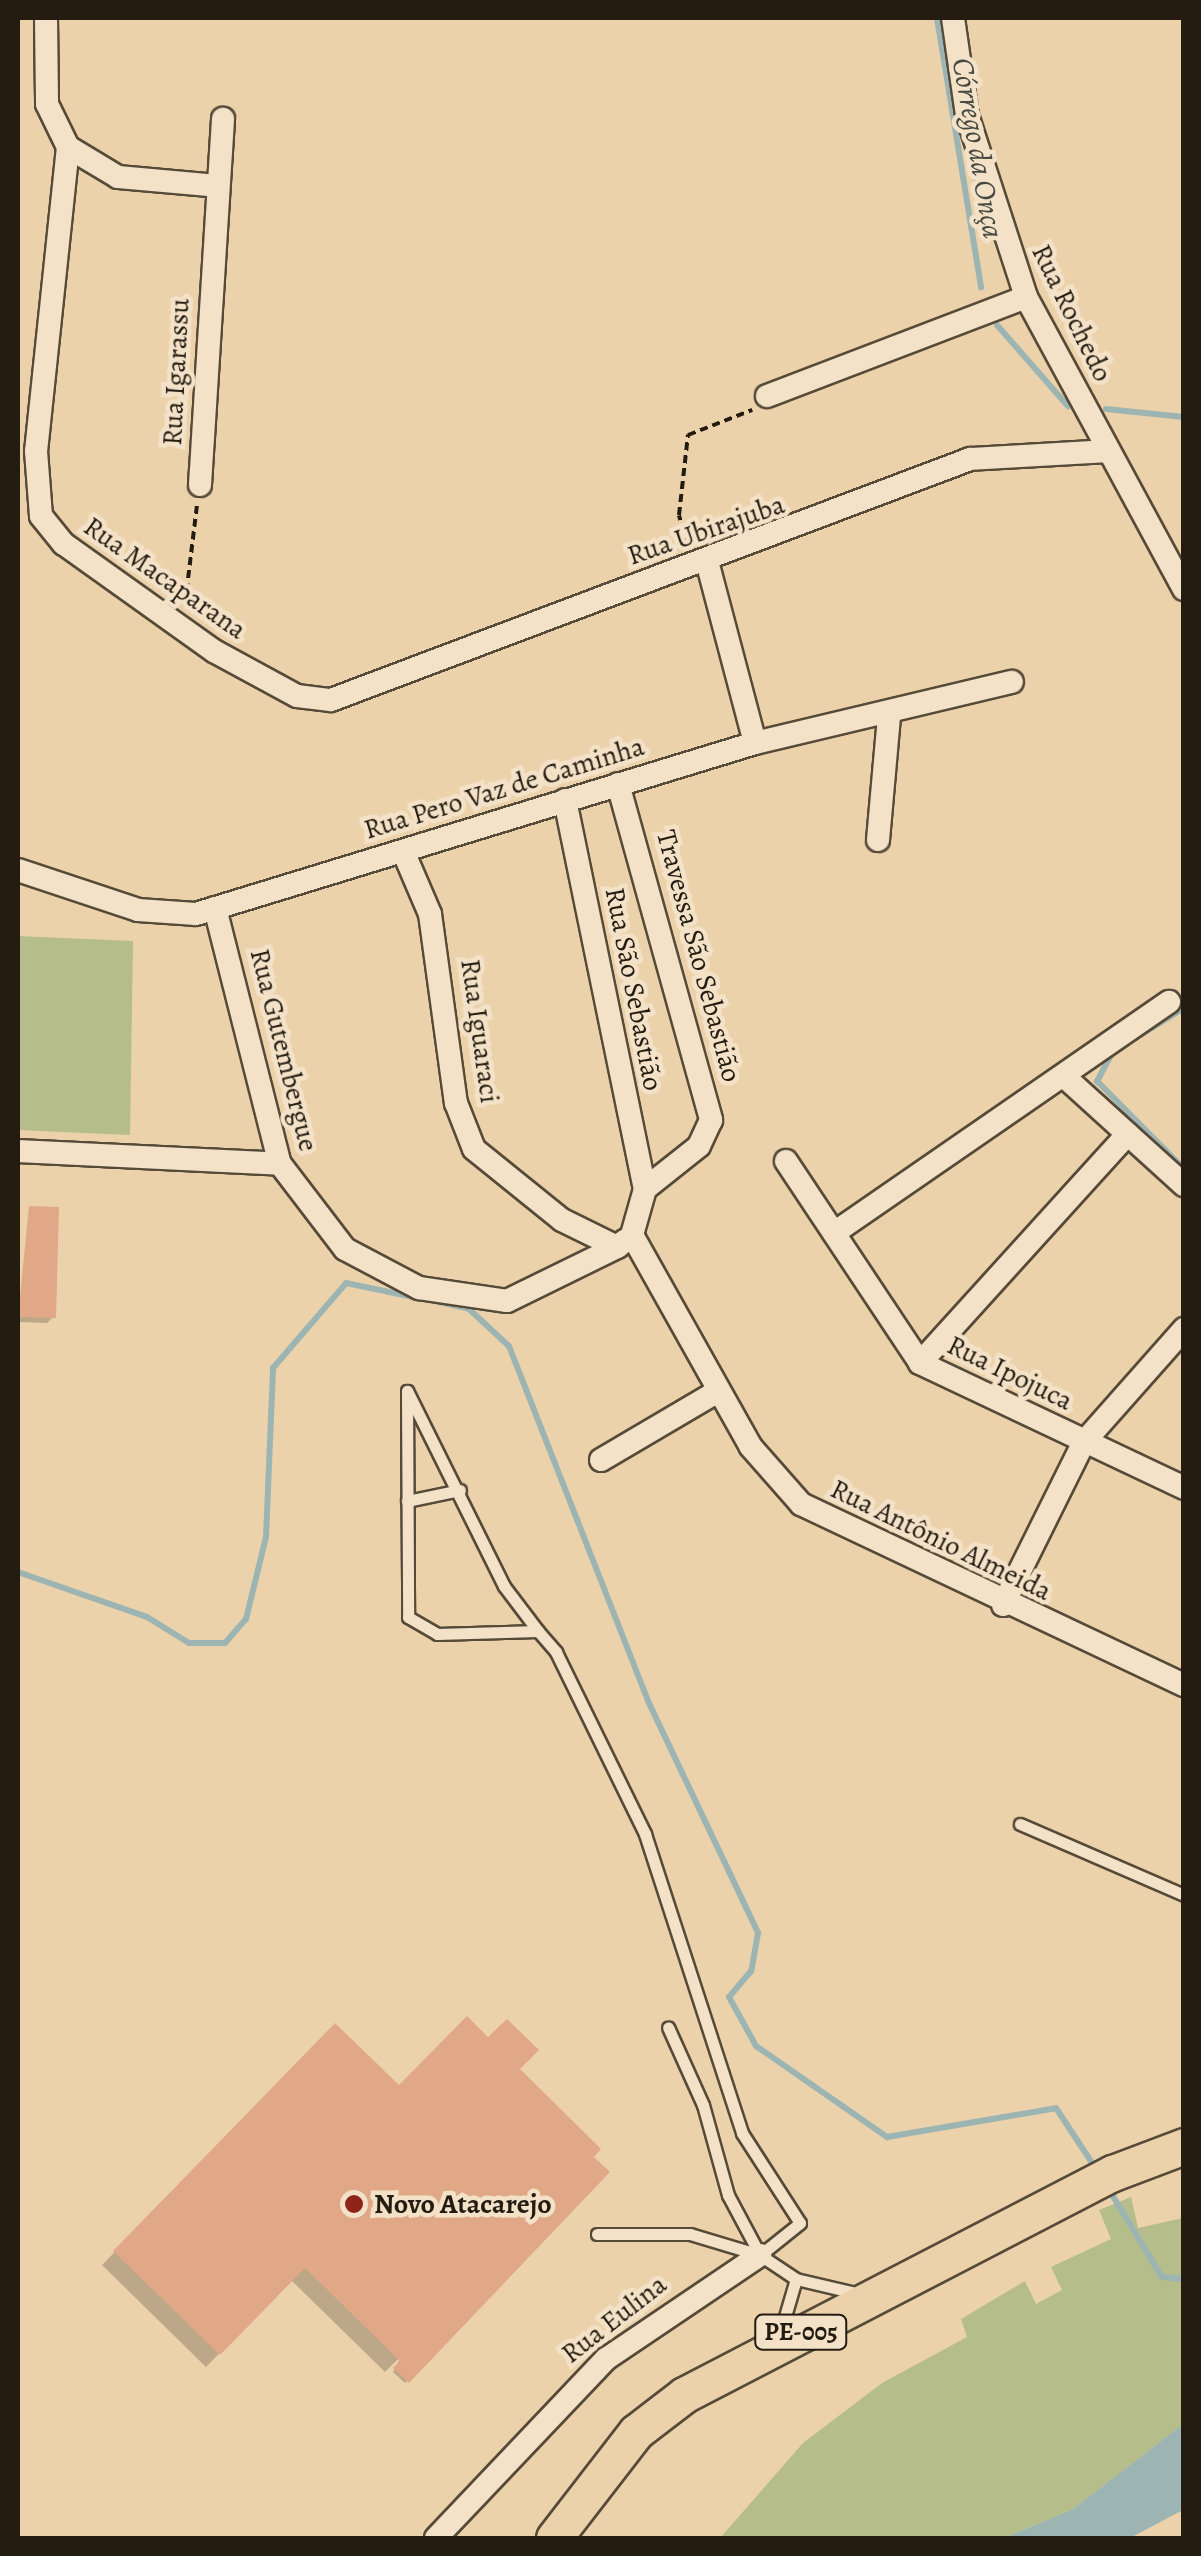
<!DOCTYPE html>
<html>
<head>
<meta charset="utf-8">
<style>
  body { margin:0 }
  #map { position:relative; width:1201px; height:2556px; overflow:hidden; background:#ecd2ab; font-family:Alegreya,serif }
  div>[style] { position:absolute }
  .green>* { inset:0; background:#b5bd8b }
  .water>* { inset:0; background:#9cb5b3 }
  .shadow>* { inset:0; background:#0003 }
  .stream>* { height:6px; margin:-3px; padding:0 3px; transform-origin:3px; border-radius:3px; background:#9cb5b3 }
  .building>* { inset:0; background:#e0a886 }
  .path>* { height:4px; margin-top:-2px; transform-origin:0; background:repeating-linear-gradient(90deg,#241c11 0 8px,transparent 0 13px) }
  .roads { filter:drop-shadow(2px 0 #564a38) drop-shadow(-2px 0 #564a38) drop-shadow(0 2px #564a38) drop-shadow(0 -2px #564a38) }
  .service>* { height:11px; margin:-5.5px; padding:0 5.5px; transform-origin:5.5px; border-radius:5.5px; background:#f3e2c8 }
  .minor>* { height:22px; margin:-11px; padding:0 11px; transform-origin:11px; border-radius:11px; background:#f3e2c8 }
  .primary>* { height:35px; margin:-17.5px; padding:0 17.5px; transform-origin:17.5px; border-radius:17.5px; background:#ecd2ab }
  .dots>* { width:28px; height:28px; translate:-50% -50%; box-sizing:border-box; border:5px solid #f3e2c8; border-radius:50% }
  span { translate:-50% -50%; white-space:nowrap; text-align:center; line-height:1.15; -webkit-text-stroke:9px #f3e2c8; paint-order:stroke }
  .shield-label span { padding:2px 8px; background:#f3e2c8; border:2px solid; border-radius:8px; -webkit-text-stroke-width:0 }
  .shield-label { font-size:25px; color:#241c11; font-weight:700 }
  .street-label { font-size:28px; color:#241c11 }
  .poi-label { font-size:28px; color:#241c11; font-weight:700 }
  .left { translate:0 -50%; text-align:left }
  .water-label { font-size:30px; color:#484a42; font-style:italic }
  .frame { position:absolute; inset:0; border:20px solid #241c11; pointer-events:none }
</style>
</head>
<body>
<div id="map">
  <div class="green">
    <i style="clip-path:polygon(18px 936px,133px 941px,130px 1135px,18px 1130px)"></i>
    <i style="clip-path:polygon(1131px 2197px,1138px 2228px,1183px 2218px,1183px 2424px,1073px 2509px,1004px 2538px,720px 2538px,803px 2443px,882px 2383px,967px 2337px,961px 2319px,1025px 2281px,1036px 2304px,1062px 2290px,1051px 2267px,1111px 2239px,1099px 2210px)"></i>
  </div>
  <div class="water">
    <i style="clip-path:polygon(1183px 2424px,1183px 2510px,1130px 2538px,1004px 2538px,1073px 2509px)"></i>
  </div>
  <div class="shadow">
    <i style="clip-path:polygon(30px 1208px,53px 1317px,47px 1323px,18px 1322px)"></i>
    <i style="clip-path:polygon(335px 2026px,399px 2089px,516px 2069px,582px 2165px,606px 2172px,405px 2383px,393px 2372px,402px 2355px,385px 2372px,291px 2280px,206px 2367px,102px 2265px)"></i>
  </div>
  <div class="stream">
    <i style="left:937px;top:18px;width:273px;rotate:80.7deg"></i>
    <i style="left:997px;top:325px;width:108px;rotate:48.8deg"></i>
    <i style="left:1106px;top:409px;width:78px;rotate:5.9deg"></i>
    <i style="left:1142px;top:1034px;width:49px;rotate:-31.8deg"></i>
    <i style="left:1111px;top:1055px;width:30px;rotate:118deg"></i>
    <i style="left:1097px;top:1081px;width:124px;rotate:45.3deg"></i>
    <i style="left:435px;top:1301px;width:35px;rotate:13deg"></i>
    <i style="left:469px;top:1309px;width:54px;rotate:42.8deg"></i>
    <i style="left:509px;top:1346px;width:381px;rotate:68.6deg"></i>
    <i style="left:648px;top:1701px;width:257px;rotate:64.6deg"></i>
    <i style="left:758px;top:1933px;width:39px;rotate:100deg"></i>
    <i style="left:751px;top:1971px;width:34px;rotate:130deg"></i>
    <i style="left:729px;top:1997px;width:56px;rotate:61.1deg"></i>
    <i style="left:756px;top:2046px;width:160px;rotate:34.8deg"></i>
    <i style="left:887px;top:2137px;width:171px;rotate:-9.7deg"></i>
    <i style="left:1056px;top:2108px;width:73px;rotate:56.7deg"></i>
    <i style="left:18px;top:1572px;width:137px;rotate:19.2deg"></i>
    <i style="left:147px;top:1617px;width:49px;rotate:31.8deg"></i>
    <i style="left:189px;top:1643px;width:36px"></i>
    <i style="left:225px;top:1643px;width:32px;rotate:-49deg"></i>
    <i style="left:246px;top:1619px;width:84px;rotate:-76.3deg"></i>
    <i style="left:266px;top:1537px;width:169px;rotate:-87.6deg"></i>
    <i style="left:273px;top:1368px;width:112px;rotate:-49.3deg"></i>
    <i style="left:346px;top:1283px;width:74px;rotate:11.8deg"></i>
    <i style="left:1108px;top:2188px;width:104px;rotate:58.8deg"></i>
    <i style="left:1162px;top:2277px;width:22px;rotate:5deg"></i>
  </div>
  <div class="building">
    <i style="clip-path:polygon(29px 1206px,59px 1207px,56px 1318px,18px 1317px)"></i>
    <i style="clip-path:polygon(467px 2016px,488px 2037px,507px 2019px,539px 2050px,520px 2069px,601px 2149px,594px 2157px,610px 2172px,409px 2383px,393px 2368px,400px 2361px,305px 2268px,220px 2355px,113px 2251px,335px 2023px,399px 2085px)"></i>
  </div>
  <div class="path">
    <i style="left:688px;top:545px;width:31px;rotate:-107deg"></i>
    <i style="left:679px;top:515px;width:81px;rotate:-83.6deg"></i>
    <i style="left:688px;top:435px;width:69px;rotate:-21.3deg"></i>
    <i style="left:185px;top:604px;width:100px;rotate:-83.1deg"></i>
  </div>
  <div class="roads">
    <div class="service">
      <i style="left:407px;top:1501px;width:54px;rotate:-11.7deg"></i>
      <i style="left:538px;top:1631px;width:56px;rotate:-127.1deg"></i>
      <i style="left:504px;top:1586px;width:218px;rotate:-116.4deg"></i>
      <i style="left:407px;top:1391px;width:226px;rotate:89.7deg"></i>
      <i style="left:408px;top:1617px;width:34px;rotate:30deg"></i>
      <i style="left:437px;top:1634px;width:101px;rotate:-1.7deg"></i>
      <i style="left:538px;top:1631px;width:28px;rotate:49deg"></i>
      <i style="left:556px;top:1652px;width:203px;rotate:63.9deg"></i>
      <i style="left:645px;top:1834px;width:314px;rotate:72deg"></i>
      <i style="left:742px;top:2133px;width:107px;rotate:57.2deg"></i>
      <i style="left:800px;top:2223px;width:51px;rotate:141.3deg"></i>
      <i style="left:760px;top:2255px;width:43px;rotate:33.7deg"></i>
      <i style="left:796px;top:2279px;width:66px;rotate:13.2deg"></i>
      <i style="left:1020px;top:1824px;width:179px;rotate:23.4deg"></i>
      <i style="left:597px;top:2234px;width:93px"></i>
      <i style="left:690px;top:2234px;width:73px;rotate:16.7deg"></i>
      <i style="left:760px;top:2255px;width:68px;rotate:-118.1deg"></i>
      <i style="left:728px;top:2195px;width:93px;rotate:-105.5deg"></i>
      <i style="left:703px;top:2105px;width:85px;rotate:-114.2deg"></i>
      <i style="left:779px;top:2337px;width:60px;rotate:-73.7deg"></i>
    </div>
    <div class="minor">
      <i style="left:46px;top:18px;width:86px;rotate:89.3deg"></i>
      <i style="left:47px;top:104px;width:48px;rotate:64deg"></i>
      <i style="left:68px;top:147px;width:58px;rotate:31deg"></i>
      <i style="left:118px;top:177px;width:100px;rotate:5.1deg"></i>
      <i style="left:953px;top:18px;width:98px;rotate:81.8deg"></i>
      <i style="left:967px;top:115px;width:191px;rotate:72deg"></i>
      <i style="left:1026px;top:297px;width:332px;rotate:61.6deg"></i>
      <i style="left:68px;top:147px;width:306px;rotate:96deg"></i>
      <i style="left:36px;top:451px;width:65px;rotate:85.6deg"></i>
      <i style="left:41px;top:516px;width:36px;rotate:51deg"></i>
      <i style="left:64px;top:544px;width:184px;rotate:35.5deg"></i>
      <i style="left:214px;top:651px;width:94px;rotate:28.5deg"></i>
      <i style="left:297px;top:696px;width:34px;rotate:7deg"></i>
      <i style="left:331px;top:700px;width:683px;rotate:-20.66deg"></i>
      <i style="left:970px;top:459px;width:137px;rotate:-3.3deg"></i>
      <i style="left:767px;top:396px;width:277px;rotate:-20.9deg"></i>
      <i style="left:200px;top:485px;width:367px;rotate:-86.4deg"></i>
      <i style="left:708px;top:565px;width:184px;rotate:75.2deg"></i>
      <i style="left:618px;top:784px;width:349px;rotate:74.5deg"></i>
      <i style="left:711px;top:1120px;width:29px;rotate:115deg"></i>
      <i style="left:699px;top:1146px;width:69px;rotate:141.5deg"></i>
      <i style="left:645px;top:1189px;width:48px;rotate:105.8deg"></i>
      <i style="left:565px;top:800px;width:397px;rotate:78.4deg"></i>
      <i style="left:878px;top:840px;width:124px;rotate:-84.9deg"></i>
      <i style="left:403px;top:851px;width:69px;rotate:66.8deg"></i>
      <i style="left:430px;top:914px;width:191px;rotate:82.2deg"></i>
      <i style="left:456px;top:1103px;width:49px;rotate:68.6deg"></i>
      <i style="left:474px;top:1149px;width:113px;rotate:38.9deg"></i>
      <i style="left:562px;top:1220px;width:61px;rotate:26.1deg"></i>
      <i style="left:617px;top:1247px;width:11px;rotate:-38deg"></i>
      <i style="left:18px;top:870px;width:126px;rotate:18.4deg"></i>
      <i style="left:138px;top:910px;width:58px;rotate:3.9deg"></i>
      <i style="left:196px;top:914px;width:585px;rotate:-17.01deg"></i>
      <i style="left:755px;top:743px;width:264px;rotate:-13.4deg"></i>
      <i style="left:215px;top:908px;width:264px;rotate:75.8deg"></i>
      <i style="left:280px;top:1164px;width:107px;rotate:52.6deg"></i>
      <i style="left:345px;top:1249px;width:84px;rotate:27.8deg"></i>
      <i style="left:419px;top:1288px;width:89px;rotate:8.4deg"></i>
      <i style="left:507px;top:1301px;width:123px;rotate:-26.1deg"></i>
      <i style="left:1067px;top:1079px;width:158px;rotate:42.2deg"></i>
      <i style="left:18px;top:1151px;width:262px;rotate:2.8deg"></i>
      <i style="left:786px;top:1161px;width:242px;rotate:56.4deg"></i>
      <i style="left:920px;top:1363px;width:292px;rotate:25.3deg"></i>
      <i style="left:834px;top:1233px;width:407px;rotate:-34.6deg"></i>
      <i style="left:632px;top:1235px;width:243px;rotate:60.7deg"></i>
      <i style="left:751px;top:1447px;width:76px;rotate:48.7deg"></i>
      <i style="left:801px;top:1504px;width:424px;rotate:25.3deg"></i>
      <i style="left:920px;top:1363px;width:309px;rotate:-47.8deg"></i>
      <i style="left:601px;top:1460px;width:136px;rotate:-30.5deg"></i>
      <i style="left:1003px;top:1605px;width:182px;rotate:-63.6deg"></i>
      <i style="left:1084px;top:1442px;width:151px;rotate:-48.5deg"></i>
      <i style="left:436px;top:2538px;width:247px;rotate:-46.5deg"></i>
      <i style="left:606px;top:2359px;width:186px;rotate:-34deg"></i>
    </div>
    <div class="primary">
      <i style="left:554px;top:2538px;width:134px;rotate:-52.3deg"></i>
      <i style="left:636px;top:2432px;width:61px;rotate:-37.6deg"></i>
      <i style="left:684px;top:2395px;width:483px;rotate:-27.4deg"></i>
      <i style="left:1113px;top:2173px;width:76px;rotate:-20.8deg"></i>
    </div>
  </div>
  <div class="dots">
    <i style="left:354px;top:2204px;background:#8f2418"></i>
  </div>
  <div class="shield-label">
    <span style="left:801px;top:2332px">PE-005</span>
  </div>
  <div class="street-label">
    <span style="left:1072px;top:313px;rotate:64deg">Rua Rochedo</span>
    <span style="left:176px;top:372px;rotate:-87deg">Rua Igarassu</span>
    <span style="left:706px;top:530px;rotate:-19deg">Rua Ubirajuba</span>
    <span style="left:165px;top:578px;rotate:35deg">Rua Macaparana</span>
    <span style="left:504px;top:788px;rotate:-17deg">Rua Pero Vaz de Caminha</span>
    <span style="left:699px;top:956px;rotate:75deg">Travessa São Sebastião</span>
    <span style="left:634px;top:989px;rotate:79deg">Rua São Sebastião</span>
    <span style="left:480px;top:1031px;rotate:82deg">Rua Iguaraci</span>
    <span style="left:284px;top:1050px;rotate:76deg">Rua Gutembergue</span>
    <span style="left:1010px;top:1373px;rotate:26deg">Rua Ipojuca</span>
    <span style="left:941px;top:1540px;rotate:26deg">Rua Antônio Almeida</span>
    <span style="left:614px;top:2319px;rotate:-38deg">Rua Eulina</span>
  </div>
  <div class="poi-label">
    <span class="left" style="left:374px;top:2204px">Novo Atacarejo</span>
  </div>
  <div class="water-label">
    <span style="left:978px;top:148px;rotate:80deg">Córrego da Onça</span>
  </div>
  <div class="frame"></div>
</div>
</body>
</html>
